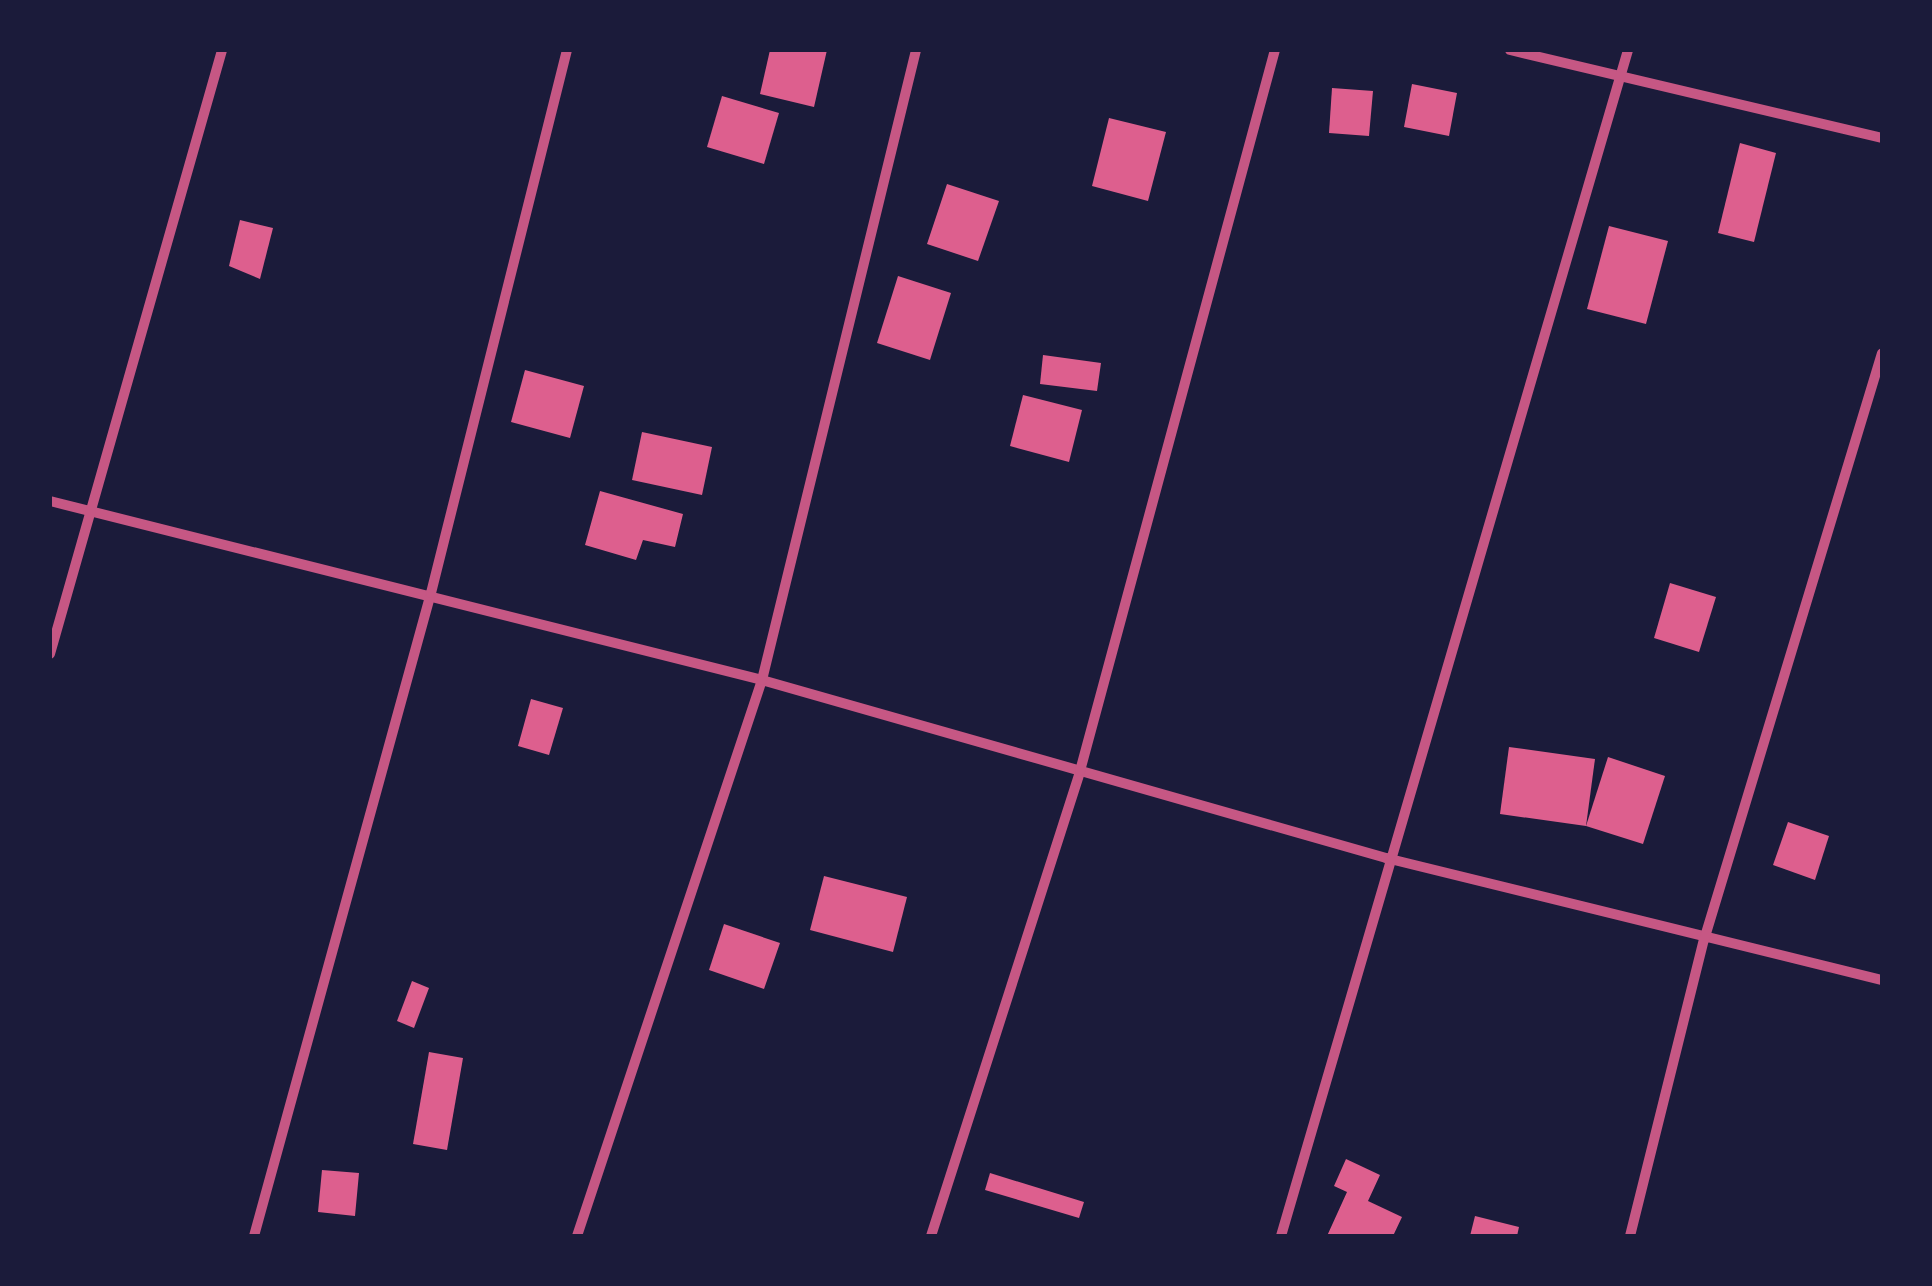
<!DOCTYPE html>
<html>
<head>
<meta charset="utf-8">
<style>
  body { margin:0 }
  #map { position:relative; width:1932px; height:1286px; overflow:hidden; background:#1b1b3a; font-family:"Golos Text",sans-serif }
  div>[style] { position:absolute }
  .building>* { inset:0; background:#dd5f8e }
  .minor>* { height:10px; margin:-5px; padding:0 5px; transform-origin:5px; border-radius:5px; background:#c65784 }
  span { translate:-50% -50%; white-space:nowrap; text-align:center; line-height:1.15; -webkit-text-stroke:9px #1b1b3a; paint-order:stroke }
  .frame { position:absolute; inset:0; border:52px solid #1b1b3a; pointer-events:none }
</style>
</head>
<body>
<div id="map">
  <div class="building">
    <i style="clip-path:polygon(770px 50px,827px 50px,814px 107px,760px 94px)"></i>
    <i style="clip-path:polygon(1412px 84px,1457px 93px,1449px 136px,1404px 127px)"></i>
    <i style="clip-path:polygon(1332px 88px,1373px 91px,1369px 136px,1329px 133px)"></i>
    <i style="clip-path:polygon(722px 96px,779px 113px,764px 164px,707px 147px)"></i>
    <i style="clip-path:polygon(1109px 118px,1166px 132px,1148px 201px,1092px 186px)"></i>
    <i style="clip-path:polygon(1740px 143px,1776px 153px,1754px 242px,1718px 233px)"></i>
    <i style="clip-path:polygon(947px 184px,999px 201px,978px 261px,927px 244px)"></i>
    <i style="clip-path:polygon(240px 220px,273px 228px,260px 279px,229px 266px)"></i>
    <i style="clip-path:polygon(1609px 226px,1668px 241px,1646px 324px,1587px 309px)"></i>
    <i style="clip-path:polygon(898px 276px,951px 293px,930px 360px,877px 343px)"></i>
    <i style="clip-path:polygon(1043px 355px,1101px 363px,1097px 391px,1040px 384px)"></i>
    <i style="clip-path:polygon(525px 370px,584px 386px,570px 438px,511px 422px)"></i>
    <i style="clip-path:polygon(1023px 395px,1082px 410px,1069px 462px,1010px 446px)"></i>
    <i style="clip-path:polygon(642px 432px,712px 447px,702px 495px,632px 480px)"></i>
    <i style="clip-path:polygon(600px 491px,683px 514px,675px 547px,643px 540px,636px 560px,585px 545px)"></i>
    <i style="clip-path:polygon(1670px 583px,1716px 597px,1699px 652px,1654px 638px)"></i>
    <i style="clip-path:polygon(531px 699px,563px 708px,549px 755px,518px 746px)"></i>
    <i style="clip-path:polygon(1509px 747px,1595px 759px,1586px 826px,1500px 814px)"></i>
    <i style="clip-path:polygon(1608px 757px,1665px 776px,1643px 844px,1586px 826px)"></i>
    <i style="clip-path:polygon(1788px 822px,1829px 836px,1815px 880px,1773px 865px)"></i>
    <i style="clip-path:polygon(824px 876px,907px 897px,893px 952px,810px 930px)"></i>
    <i style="clip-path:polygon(724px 924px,780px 943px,764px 989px,709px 970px)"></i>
    <i style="clip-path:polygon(412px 981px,429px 988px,414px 1028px,397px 1021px)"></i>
    <i style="clip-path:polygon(429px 1052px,463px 1058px,447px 1150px,413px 1144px)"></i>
    <i style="clip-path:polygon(1346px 1159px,1380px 1175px,1368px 1201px,1402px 1217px,1393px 1236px,1327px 1236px,1347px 1192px,1334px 1186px)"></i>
    <i style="clip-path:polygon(322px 1170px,359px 1173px,355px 1216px,318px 1212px)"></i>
    <i style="clip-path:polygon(990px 1173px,1084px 1202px,1079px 1218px,985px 1190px)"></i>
    <i style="clip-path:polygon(1475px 1216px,1519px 1227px,1517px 1236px,1470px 1236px)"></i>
  </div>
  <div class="minor">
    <i style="left:1510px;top:50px;width:382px;rotate:13.3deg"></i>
    <i style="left:50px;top:501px;width:734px;rotate:14.11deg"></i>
    <i style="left:762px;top:680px;width:649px;rotate:15.92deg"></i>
    <i style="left:1386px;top:858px;width:511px;rotate:13.82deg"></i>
    <i style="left:50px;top:654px;width:628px;rotate:-74.1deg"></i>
    <i style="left:254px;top:1236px;width:667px;rotate:-74.61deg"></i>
    <i style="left:431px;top:593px;width:560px;rotate:-75.94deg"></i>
    <i style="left:577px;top:1236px;width:586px;rotate:-71.6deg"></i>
    <i style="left:762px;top:680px;width:649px;rotate:-76.26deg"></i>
    <i style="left:931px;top:1236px;width:488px;rotate:-72.2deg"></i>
    <i style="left:1080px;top:771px;width:747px;rotate:-74.87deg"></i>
    <i style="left:1281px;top:1236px;width:1236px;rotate:-73.69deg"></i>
    <i style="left:1630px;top:1236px;width:305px;rotate:-76deg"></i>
    <i style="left:1704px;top:940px;width:613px;rotate:-73.13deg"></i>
  </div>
  <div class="frame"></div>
</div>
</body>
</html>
